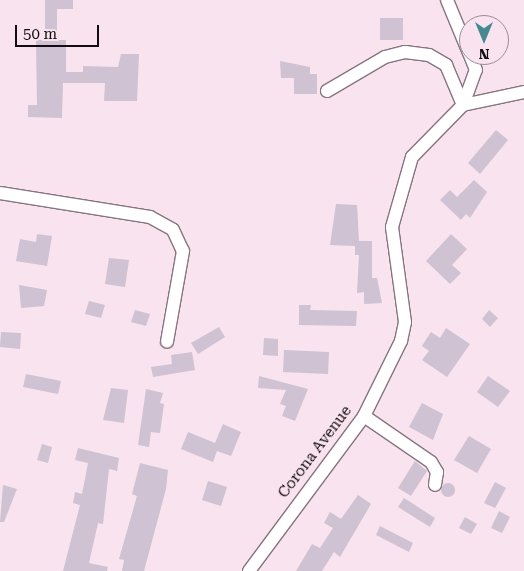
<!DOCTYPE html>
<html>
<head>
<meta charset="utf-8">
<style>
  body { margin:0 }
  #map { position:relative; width:524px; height:571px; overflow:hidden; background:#f8e3ee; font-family:"Roboto Serif",serif }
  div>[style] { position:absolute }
  .building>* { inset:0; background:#cec2d3 }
  .round { border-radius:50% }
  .roads { filter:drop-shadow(1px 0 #86747e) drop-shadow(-1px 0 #86747e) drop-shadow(0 1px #86747e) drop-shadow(0 -1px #86747e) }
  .minor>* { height:12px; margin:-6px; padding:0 6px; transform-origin:6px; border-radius:6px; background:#fff }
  span { translate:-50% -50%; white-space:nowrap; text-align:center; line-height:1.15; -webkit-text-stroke:5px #f8e3ee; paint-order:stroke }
  .street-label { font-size:15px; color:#130c10 }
  .north { position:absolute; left:459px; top:15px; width:50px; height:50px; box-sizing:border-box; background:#f8e3ee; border:1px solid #9c8d95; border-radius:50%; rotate:180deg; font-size:14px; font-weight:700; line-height:20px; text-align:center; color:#130c10 }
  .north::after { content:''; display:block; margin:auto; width:18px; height:22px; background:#438a92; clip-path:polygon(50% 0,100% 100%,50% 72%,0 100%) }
  .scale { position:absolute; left:15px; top:25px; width:84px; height:22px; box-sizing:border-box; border:2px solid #130c10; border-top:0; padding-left:6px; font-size:15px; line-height:18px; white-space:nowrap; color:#130c10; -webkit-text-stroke:4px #f8e3ee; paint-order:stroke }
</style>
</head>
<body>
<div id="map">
  <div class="building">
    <i style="clip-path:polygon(45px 0,73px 0,73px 9px,57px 9px,57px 40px,66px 40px,66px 72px,83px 72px,83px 66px,118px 67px,121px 54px,139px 54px,137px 101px,104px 101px,105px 83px,63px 83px,62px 118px,28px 117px,28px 105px,37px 105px,36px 40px,45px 40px)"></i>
    <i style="clip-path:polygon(380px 18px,403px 18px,403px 40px,380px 40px)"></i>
    <i style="clip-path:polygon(280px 61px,310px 67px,310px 74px,317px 74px,317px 94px,294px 94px,294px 78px,281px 78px)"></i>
    <i style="clip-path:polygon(496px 130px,508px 140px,480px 174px,468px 163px)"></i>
    <i style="clip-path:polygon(474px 180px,487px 192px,470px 218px,466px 214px,461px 220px,440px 200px,450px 190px,457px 197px)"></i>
    <i style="clip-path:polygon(336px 204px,357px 205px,359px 241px,372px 241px,372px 278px,377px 278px,382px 303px,364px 304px,364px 292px,357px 293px,359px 255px,355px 255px,355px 246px,330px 245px)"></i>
    <i style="clip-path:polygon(37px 234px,52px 236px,47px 266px,16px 261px,20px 239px,36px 242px)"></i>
    <i style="clip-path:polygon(451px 234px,467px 249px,452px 265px,461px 273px,450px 284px,426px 261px)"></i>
    <i style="clip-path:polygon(109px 258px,129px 260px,125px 287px,105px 284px)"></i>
    <i style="clip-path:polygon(19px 285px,47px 290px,44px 306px,21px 308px)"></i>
    <i style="clip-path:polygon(89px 301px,105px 305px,101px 318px,85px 314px)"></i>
    <i style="clip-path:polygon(299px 305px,311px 305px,310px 310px,357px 311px,356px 326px,299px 325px)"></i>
    <i style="clip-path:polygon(135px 310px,150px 314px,146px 326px,131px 322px)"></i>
    <i style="clip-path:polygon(489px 310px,498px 318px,490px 327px,482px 319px)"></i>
    <i style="clip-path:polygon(219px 327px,225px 337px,198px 354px,191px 343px)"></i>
    <i style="clip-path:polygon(446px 328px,470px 344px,447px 377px,422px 360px,429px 351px,422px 346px,431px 332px,440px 338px)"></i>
    <i style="clip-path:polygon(1px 332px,21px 333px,20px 349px,0 347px)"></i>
    <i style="clip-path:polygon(264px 338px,278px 339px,278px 356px,263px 355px)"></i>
    <i style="clip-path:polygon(284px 350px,329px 352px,328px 374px,283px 372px)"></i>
    <i style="clip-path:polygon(192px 352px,195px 370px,153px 377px,151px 367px,172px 364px,171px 355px)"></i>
    <i style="clip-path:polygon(26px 374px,61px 381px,58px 394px,23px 387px)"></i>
    <i style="clip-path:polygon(259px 376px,308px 389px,295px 421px,282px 416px,286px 406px,280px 404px,286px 390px,258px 388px)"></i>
    <i style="clip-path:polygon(488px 376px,510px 391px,498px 407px,477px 392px)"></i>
    <i style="clip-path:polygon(111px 388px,128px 390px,124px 423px,103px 420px)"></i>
    <i style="clip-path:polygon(146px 389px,163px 393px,160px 403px,164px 404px,160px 433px,151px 432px,149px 447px,138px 445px)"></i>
    <i style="clip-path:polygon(422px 403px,443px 414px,433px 440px,409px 427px)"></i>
    <i style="clip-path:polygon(223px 424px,241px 432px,231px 456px,217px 451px,213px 462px,181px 449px,188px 432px,215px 443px)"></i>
    <i style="clip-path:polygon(469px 436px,491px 449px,477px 473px,454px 460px)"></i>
    <i style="clip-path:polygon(42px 444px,52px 447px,48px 463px,37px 460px)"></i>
    <i style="clip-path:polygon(78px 448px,119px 458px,117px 471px,109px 469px,103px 524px,98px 523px,89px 563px,108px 567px,107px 571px,63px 571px,80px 505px,73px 503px,75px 492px,82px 494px,88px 463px,75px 460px)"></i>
    <i style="clip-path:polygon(415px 461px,427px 471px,411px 496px,398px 488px)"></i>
    <i style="clip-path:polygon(140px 463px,168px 470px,166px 489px,144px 571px,122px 571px,124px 560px,119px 559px,137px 496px,132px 494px)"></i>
    <i style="clip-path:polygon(208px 481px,227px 487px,221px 506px,202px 500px)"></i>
    <i style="clip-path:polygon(495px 482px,506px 488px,495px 508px,484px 503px)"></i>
    <i class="round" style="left:441px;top:483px;width:14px;height:14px"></i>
    <i style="clip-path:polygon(3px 485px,17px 489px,4px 522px,0 522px)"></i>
    <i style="clip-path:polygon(358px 495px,371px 504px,340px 557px,334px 552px,322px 571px,296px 571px,312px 544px,320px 548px,333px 528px,324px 523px,330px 512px,341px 519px)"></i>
    <i style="clip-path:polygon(404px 498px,435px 518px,430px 527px,398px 507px)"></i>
    <i style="clip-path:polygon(499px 511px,510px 517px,502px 533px,491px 528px)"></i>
    <i style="clip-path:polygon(465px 517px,477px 524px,471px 534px,459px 528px)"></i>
    <i style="clip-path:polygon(380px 526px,413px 543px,409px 552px,376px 535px)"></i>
  </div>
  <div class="roads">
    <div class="minor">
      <i style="left:447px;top:0;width:57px;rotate:67.5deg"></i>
      <i style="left:327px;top:91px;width:67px;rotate:-30.4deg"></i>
      <i style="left:385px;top:57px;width:21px;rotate:-14deg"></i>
      <i style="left:405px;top:52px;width:24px;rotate:7deg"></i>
      <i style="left:429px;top:55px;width:20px;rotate:30deg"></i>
      <i style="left:446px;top:65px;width:43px;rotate:67deg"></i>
      <i style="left:463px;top:105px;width:37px;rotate:-70deg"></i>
      <i style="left:476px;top:70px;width:16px;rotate:-112deg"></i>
      <i style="left:0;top:193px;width:152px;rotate:9.1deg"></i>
      <i style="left:150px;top:217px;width:26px;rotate:29deg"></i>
      <i style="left:173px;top:230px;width:23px;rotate:65deg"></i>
      <i style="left:183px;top:251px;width:92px;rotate:100deg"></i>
      <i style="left:364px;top:416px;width:81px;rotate:34.5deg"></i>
      <i style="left:431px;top:462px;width:12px;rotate:59deg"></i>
      <i style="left:437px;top:472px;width:13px;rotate:99deg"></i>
      <i style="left:249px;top:571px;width:193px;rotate:-53.4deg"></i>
      <i style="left:364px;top:416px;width:84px;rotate:-63.7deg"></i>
      <i style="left:401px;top:341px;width:19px;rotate:-78deg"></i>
      <i style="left:405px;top:322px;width:96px;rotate:-97.8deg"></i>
      <i style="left:392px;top:227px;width:73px;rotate:-74.1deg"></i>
      <i style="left:412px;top:157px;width:73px;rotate:-45.6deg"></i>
      <i style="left:463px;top:105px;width:62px;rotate:-12deg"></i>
    </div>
  </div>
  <div class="street-label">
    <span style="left:315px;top:452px;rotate:-53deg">Corona Avenue</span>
  </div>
  <div class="north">N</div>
  <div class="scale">50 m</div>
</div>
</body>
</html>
